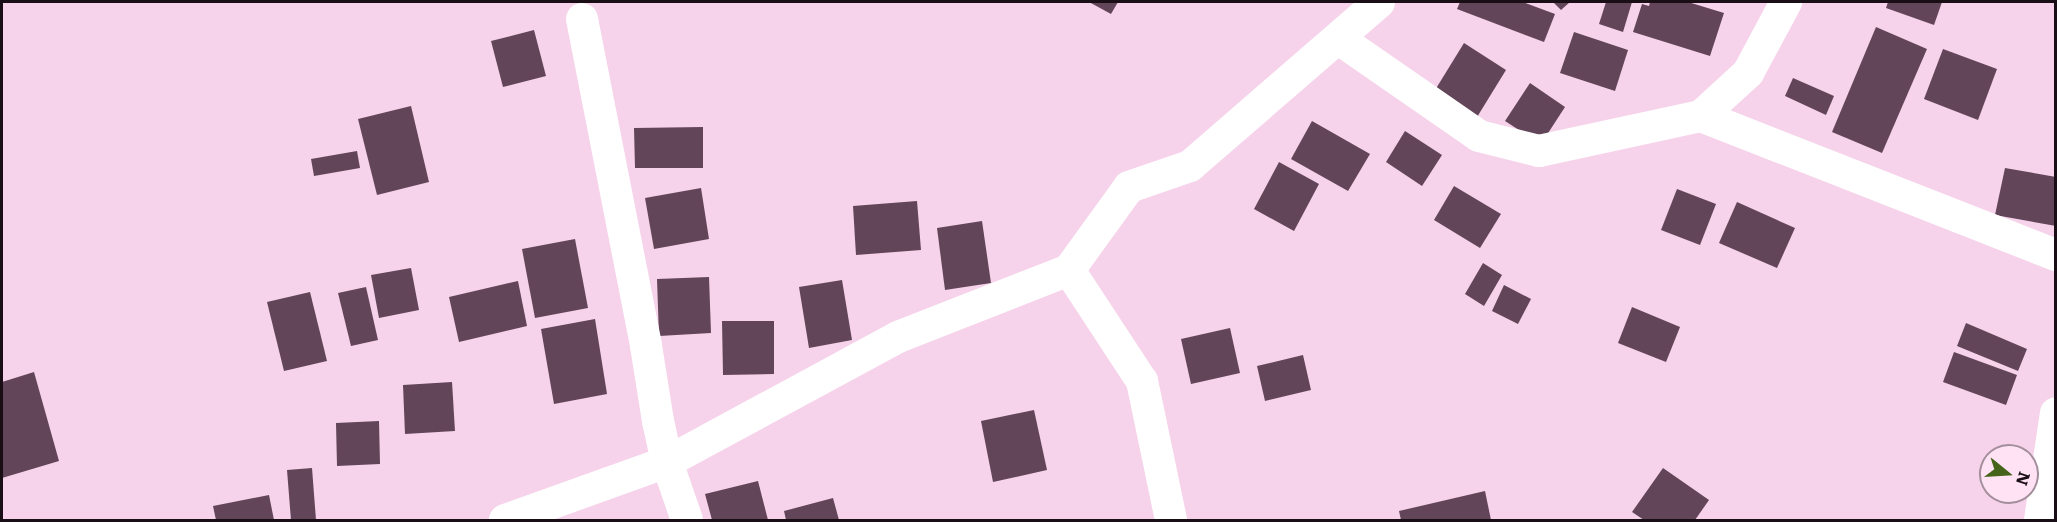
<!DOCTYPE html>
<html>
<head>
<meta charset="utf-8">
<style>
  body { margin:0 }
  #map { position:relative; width:2057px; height:522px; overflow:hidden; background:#f6d3ea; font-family:Literata,serif }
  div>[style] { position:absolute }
  .building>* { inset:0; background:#624558 }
  .minor>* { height:32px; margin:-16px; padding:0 16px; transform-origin:16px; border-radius:16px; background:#fff }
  span { translate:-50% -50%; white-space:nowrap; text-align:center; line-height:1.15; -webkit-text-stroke:6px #ffe3f5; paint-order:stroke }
  .frame { position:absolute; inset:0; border:3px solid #190e15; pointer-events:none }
  .north { position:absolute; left:1979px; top:444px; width:60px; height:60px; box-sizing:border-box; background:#ffe3f5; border:2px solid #a38e9b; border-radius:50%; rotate:108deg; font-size:16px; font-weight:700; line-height:24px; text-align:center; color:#190e15 }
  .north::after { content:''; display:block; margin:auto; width:21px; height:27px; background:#456419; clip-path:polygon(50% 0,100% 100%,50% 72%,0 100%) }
</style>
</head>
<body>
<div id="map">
  <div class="building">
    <i style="clip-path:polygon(1089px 2px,1118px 2px,1111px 14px)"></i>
    <i style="clip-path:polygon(1460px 2px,1523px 2px,1555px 14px,1544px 42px,1457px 9px)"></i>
    <i style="clip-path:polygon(1553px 2px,1570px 2px,1561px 10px)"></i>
    <i style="clip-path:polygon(1606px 2px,1632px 2px,1623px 32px,1599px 24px)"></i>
    <i style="clip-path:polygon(1650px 2px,1688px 2px,1724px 13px,1710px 56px,1633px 32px,1642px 4px,1649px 6px)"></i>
    <i style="clip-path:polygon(1888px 2px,1942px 2px,1934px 25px,1886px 8px)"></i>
    <i style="clip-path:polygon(1876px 27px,1927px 49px,1882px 153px,1832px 132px)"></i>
    <i style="clip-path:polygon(534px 30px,546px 76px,503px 87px,491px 41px)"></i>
    <i style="clip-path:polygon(1574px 32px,1628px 50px,1615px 91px,1560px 73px)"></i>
    <i style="clip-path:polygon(1464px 43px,1506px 70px,1474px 122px,1432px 95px)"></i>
    <i style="clip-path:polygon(1943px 49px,1997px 69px,1978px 120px,1924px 99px)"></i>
    <i style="clip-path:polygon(1793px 78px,1834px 96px,1826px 115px,1785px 96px)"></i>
    <i style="clip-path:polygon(1530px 83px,1565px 107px,1541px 144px,1505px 121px)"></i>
    <i style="clip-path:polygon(411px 106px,429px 182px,377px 195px,358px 119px)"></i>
    <i style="clip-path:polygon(1312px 121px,1370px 154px,1348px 191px,1291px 159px)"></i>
    <i style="clip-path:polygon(703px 127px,703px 168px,635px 168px,634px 128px)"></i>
    <i style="clip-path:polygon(1405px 131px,1442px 155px,1422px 186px,1386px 162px)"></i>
    <i style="clip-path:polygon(357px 151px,360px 168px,314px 176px,311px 159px)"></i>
    <i style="clip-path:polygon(1279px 162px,1319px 184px,1294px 231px,1254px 209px)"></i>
    <i style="clip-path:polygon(2005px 168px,2056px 177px,2056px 226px,1995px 215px)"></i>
    <i style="clip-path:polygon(1454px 186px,1501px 214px,1480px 248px,1434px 220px)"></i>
    <i style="clip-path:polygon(701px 188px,709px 239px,654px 249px,645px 198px)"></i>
    <i style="clip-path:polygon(1677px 189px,1716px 204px,1700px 245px,1661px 230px)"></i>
    <i style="clip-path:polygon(917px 201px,921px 250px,856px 255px,853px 206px)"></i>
    <i style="clip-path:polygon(1737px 202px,1795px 228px,1777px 268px,1719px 243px)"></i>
    <i style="clip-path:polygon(982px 221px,991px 283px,945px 290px,937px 228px)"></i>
    <i style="clip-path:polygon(575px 239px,588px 308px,535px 318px,522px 249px)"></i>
    <i style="clip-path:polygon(1483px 263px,1502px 275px,1484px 306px,1465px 294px)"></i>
    <i style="clip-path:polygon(411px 268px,419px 310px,379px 318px,371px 275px)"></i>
    <i style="clip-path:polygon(709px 277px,711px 333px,659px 336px,657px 279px)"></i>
    <i style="clip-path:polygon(842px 280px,852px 340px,809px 348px,799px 287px)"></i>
    <i style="clip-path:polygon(518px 281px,527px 326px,459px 342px,449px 297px)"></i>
    <i style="clip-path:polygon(1504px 285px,1531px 299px,1518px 324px,1492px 311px)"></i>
    <i style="clip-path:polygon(366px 287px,378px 340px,351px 346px,338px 293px)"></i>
    <i style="clip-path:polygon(310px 292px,327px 361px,284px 371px,267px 302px)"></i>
    <i style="clip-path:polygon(1632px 307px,1680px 327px,1666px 362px,1618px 343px)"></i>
    <i style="clip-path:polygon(595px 319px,607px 394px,554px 404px,541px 329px)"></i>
    <i style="clip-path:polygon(722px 321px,774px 321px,774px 374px,723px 375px)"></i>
    <i style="clip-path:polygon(1966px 323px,2027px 349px,2018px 371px,1957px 346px)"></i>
    <i style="clip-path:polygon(1230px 328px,1240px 373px,1191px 384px,1181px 339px)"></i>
    <i style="clip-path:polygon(1954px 352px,2017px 375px,2006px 405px,1943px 382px)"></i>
    <i style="clip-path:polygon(1303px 355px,1311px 390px,1265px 401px,1257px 366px)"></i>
    <i style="clip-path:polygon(34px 372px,59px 461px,2px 478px,2px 382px)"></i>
    <i style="clip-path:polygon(452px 382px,455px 431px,405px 434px,403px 385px)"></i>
    <i style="clip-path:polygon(1034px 410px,1047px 470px,993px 482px,981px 421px)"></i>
    <i style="clip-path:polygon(379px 421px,380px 464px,337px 466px,336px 423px)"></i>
    <i style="clip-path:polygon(312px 468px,316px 520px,291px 520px,287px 470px)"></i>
    <i style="clip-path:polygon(1663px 468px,1709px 500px,1695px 520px,1644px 520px,1632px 512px)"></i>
    <i style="clip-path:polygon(758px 481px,768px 520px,712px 520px,705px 494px)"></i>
    <i style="clip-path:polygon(1485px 491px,1491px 520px,1401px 520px,1399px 511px)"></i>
    <i style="clip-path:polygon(269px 495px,274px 520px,216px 520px,213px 506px)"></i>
    <i style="clip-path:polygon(833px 498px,839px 520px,786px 520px,784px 511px)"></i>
  </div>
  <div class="minor">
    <i style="left:582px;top:19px;width:333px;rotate:78.9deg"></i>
    <i style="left:646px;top:346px;width:76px;rotate:80.9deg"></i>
    <i style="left:658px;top:421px;width:42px;rotate:77.6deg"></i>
    <i style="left:667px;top:462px;width:61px;rotate:71deg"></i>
    <i style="left:1339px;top:39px;width:170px;rotate:34.7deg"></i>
    <i style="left:1479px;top:136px;width:62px;rotate:14deg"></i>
    <i style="left:1539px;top:151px;width:166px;rotate:-12.2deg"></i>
    <i style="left:1701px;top:116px;width:64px;rotate:-42.5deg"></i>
    <i style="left:1748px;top:73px;width:81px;rotate:-61.8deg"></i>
    <i style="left:1701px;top:116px;width:381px;rotate:21.4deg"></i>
    <i style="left:1069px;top:270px;width:133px;rotate:56.7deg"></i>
    <i style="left:1142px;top:381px;width:142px;rotate:78.2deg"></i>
    <i style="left:505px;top:520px;width:172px;rotate:-19.7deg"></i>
    <i style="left:667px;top:462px;width:263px;rotate:-28.4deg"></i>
    <i style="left:898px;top:337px;width:184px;rotate:-21.4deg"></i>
    <i style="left:1069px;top:270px;width:102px;rotate:-54.1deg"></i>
    <i style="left:1129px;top:187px;width:65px;rotate:-19deg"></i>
    <i style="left:1190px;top:166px;width:250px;rotate:-40.9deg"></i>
    <i style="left:2040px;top:520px;width:108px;rotate:-81.5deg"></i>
  </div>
  <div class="frame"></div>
  <div class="north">N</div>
</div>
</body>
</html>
